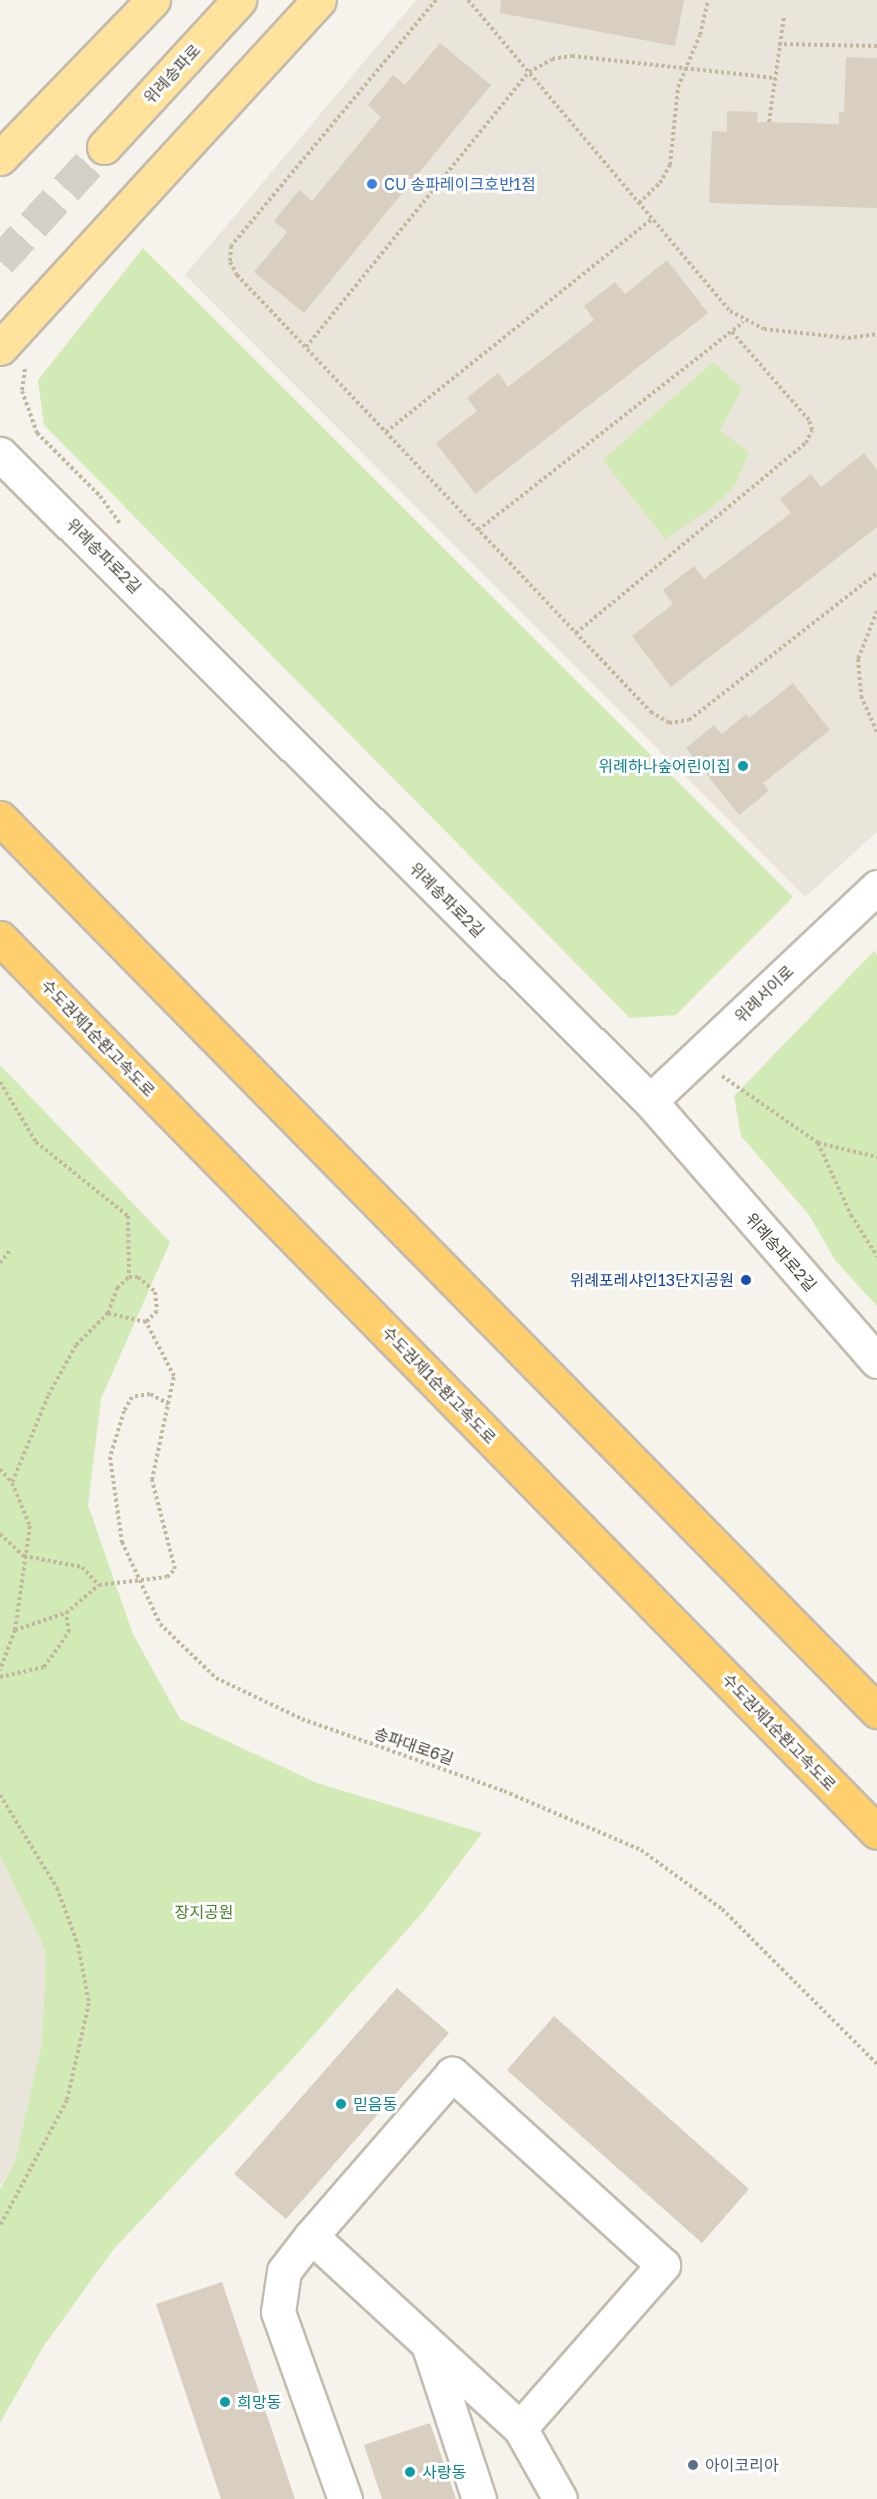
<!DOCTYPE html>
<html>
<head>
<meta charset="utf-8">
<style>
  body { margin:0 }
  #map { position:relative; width:877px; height:2499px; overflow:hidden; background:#f6f3ec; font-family:"Golos Text","Noto Sans KR",sans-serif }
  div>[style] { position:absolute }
  .residential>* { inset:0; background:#eae5da }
  .green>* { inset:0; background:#d2eab5 }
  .building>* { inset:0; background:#d8cfc1 }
  .major-tunnel>* { height:33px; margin-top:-16.5px; transform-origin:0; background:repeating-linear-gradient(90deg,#d4d0c8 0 33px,transparent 0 49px) }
  .path>* { height:4px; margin-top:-2px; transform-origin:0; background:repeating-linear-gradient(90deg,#c4b79f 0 3px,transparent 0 6px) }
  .roads { filter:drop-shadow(2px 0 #c2bbae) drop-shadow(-2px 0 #c2bbae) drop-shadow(0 2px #c2bbae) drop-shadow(0 -2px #c2bbae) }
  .minor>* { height:33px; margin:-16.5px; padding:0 16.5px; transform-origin:16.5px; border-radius:16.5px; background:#fff }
  .major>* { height:33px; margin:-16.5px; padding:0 16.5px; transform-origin:16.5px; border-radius:16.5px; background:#ffe39c }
  .highway>* { height:33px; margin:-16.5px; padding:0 16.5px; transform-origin:16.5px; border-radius:16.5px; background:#ffcf6e }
  .dots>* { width:16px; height:16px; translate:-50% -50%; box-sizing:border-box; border:3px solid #fff; border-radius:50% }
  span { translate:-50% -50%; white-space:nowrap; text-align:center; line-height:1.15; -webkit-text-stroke:6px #fff; paint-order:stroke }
  .street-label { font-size:16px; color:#4b4439 }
  .shop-label { font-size:16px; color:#366cbe }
  .left { translate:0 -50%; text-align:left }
  .culture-label { font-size:16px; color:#0d838f }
  .right { translate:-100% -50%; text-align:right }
  .transit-label { font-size:16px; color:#164399 }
  .park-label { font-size:16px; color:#4a7f2a }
  .service-label { font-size:16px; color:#4e5e75 }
</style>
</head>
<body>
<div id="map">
  <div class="residential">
    <i style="clip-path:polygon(416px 0,877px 0,877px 832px,805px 897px,185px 275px)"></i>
    <i style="clip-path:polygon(0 1855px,46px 1952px,42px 2043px,15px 2161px,0 2186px)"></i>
  </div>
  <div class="green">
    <i style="clip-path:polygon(143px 248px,793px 897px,676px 1015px,630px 1018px,44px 425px,38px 380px)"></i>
    <i style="clip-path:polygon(713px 362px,742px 388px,720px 431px,749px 452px,736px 484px,714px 506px,665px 539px,603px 460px)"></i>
    <i style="clip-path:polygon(874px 951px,877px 955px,877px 1306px,835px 1260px,809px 1215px,741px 1136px,734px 1096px)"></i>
    <i style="clip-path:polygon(0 1065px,170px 1242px,101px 1399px,88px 1505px,133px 1634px,180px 1719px,317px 1783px,482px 1833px,422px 1913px,296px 2055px,113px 2250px,43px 2347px,0 2423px,0 2189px,15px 2161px,42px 2043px,46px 1952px,0 1855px)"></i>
  </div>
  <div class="building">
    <i style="clip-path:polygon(501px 0,684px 0,675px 46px,500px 13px)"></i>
    <i style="clip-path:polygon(440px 43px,491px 85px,304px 313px,254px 272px,287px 232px,274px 221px,299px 190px,312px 201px,381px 117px,368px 105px,393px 75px,405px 85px)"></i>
    <i style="clip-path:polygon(846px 57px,877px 58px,877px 208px,709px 203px,712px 131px,727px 132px,727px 111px,758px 112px,757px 122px,839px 124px,839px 112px,844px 112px)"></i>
    <i style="clip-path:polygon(667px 260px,708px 313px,475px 494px,436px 443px,477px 411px,467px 398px,498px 373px,508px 387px,594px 320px,584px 306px,615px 282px,625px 294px)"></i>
    <i style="clip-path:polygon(864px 453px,877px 470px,877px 527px,671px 687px,632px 636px,673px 604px,663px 590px,694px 566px,704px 579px,791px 513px,780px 499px,811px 474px,821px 487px)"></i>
    <i style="clip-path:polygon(793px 683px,830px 730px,763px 783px,769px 791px,739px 815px,686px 748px,714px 725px,722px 734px,746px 714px,749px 718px)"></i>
    <i style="clip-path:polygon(397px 1988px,449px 2033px,286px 2219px,234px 2174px)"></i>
    <i style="clip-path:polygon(554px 2016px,749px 2189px,702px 2243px,507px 2070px)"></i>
    <i style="clip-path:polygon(222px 2282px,295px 2499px,221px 2499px,156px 2304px)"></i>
    <i style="clip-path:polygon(430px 2423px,456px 2499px,382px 2499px,364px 2445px)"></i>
  </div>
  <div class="major-tunnel">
    <i style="left:0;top:261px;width:154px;rotate:-47.6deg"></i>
  </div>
  <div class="path">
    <i style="left:436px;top:0;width:320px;rotate:129.8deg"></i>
    <i style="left:231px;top:246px;width:16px;rotate:94deg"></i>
    <i style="left:230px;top:262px;width:15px;rotate:62deg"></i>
    <i style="left:237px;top:275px;width:602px;rotate:46.55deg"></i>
    <i style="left:651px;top:712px;width:21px;rotate:31deg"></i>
    <i style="left:669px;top:723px;width:20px;rotate:-9deg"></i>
    <i style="left:689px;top:720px;width:239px;rotate:-38deg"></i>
    <i style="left:468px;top:0;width:407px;rotate:49.9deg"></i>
    <i style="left:730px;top:311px;width:38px;rotate:28deg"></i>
    <i style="left:764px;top:329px;width:84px;rotate:6.1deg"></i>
    <i style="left:848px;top:338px;width:29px;rotate:-8deg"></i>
    <i style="left:778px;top:44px;width:99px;rotate:1.2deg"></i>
    <i style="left:769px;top:122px;width:106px;rotate:-81.9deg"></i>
    <i style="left:639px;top:203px;width:29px;rotate:-44deg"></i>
    <i style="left:660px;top:183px;width:21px;rotate:-61deg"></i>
    <i style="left:670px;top:165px;width:78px;rotate:-84.1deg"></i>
    <i style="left:678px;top:87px;width:56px;rotate:-67.1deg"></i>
    <i style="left:700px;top:35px;width:36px;rotate:-77deg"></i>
    <i style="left:306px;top:347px;width:354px;rotate:-51deg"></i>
    <i style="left:529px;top:72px;width:26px;rotate:-29deg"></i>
    <i style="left:552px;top:59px;width:20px;rotate:-9deg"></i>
    <i style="left:572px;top:56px;width:203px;rotate:6.2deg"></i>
    <i style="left:25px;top:369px;width:22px;rotate:98deg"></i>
    <i style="left:22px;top:391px;width:45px;rotate:70.3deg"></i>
    <i style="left:37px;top:433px;width:89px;rotate:45deg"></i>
    <i style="left:100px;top:496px;width:34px;rotate:54deg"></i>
    <i style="left:386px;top:432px;width:341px;rotate:-38.7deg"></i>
    <i style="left:478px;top:530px;width:337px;rotate:-38.1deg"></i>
    <i style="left:877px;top:611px;width:52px;rotate:111.6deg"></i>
    <i style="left:858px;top:659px;width:37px;rotate:85deg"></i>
    <i style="left:861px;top:696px;width:39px;rotate:66deg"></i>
    <i style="left:576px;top:633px;width:298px;rotate:-39.6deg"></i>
    <i style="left:806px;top:443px;width:14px;rotate:-65deg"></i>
    <i style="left:812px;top:430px;width:10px;rotate:-107deg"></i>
    <i style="left:809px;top:420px;width:118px;rotate:-131.2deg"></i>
    <i style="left:722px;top:1076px;width:117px;rotate:34.9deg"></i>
    <i style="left:818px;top:1143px;width:61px;rotate:13.3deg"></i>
    <i style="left:0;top:1082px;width:70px;rotate:59deg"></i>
    <i style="left:36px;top:1142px;width:118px;rotate:38.8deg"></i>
    <i style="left:128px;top:1216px;width:61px;rotate:89.1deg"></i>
    <i style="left:818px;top:1143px;width:79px;rotate:65.4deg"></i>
    <i style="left:851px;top:1215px;width:49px;rotate:57.6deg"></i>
    <i style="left:0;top:1263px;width:18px;rotate:-52deg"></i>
    <i style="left:108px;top:1313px;width:27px;rotate:-70deg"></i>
    <i style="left:117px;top:1288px;width:16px;rotate:-43deg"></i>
    <i style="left:129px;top:1277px;width:9px"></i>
    <i style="left:138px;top:1277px;width:23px;rotate:41deg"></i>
    <i style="left:155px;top:1292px;width:19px;rotate:84deg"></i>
    <i style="left:157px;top:1311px;width:16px;rotate:135deg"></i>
    <i style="left:169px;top:1404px;width:21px;rotate:-152deg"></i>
    <i style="left:150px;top:1394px;width:18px;rotate:171deg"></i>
    <i style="left:132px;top:1397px;width:16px;rotate:120deg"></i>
    <i style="left:124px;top:1411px;width:48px;rotate:106.9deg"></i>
    <i style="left:110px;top:1457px;width:86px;rotate:82deg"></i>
    <i style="left:122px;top:1542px;width:90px;rotate:65.1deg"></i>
    <i style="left:160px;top:1624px;width:78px;rotate:44deg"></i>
    <i style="left:216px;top:1678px;width:95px;rotate:25.5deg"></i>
    <i style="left:302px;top:1719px;width:214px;rotate:19.6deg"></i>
    <i style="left:504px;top:1791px;width:149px;rotate:23.3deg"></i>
    <i style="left:641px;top:1850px;width:100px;rotate:36.1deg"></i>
    <i style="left:722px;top:1909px;width:219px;rotate:45deg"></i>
    <i style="left:0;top:1469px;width:18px;rotate:49deg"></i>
    <i style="left:12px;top:1483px;width:47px;rotate:67.3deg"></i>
    <i style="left:30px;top:1526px;width:105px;rotate:98.2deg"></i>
    <i style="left:15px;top:1630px;width:43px;rotate:110.6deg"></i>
    <i style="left:0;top:1534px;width:33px;rotate:43deg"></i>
    <i style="left:24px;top:1556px;width:59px;rotate:10.7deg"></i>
    <i style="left:82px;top:1567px;width:25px;rotate:47deg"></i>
    <i style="left:15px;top:1630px;width:54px;rotate:-18.4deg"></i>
    <i style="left:0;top:1677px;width:45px;rotate:-12.8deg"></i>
    <i style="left:44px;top:1667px;width:43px;rotate:-54.5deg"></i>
    <i style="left:69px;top:1632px;width:19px;rotate:-99deg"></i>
    <i style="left:66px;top:1613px;width:43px;rotate:-40.3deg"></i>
    <i style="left:99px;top:1585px;width:68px;rotate:-6.7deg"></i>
    <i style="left:167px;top:1577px;width:11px;rotate:-45deg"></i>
    <i style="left:175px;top:1569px;width:92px;rotate:-104.5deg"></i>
    <i style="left:152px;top:1480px;width:106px;rotate:-78.1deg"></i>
    <i style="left:174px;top:1376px;width:61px;rotate:-117.4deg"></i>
    <i style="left:146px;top:1322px;width:39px;rotate:-167deg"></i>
    <i style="left:108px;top:1313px;width:45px;rotate:135deg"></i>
    <i style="left:76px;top:1345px;width:58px;rotate:118.8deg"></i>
    <i style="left:48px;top:1396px;width:94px;rotate:112.5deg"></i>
    <i style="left:0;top:1795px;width:109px;rotate:58.5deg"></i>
    <i style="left:57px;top:1888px;width:61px;rotate:69.8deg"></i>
    <i style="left:78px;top:1945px;width:59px;rotate:79.3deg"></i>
    <i style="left:89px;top:2003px;width:99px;rotate:102.8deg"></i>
    <i style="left:67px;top:2100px;width:143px;rotate:118deg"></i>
  </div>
  <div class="roads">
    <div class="minor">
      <i style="left:0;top:454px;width:917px;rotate:44.87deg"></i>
      <i style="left:650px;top:1101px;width:345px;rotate:48.9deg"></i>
      <i style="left:650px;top:1101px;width:312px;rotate:-43.3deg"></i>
      <i style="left:311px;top:2236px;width:44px;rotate:127.6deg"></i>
      <i style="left:284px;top:2271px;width:41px;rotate:98.3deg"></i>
      <i style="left:278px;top:2312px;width:199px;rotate:70.3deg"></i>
      <i style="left:429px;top:2347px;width:160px;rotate:71.8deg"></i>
      <i style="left:520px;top:2428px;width:217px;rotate:-48.7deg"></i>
      <i style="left:663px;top:2265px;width:285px;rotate:-137.8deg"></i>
      <i style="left:452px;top:2074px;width:215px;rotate:131deg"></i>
      <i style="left:311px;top:2236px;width:284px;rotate:42.6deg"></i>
      <i style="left:520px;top:2428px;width:81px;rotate:60.6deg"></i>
    </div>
    <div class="major">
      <i style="left:104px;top:147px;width:200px;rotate:-47.4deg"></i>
      <i style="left:0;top:158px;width:220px;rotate:-45.9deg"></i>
      <i style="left:0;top:348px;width:472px;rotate:-47.5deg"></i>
    </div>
    <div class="highway">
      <i style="left:0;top:818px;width:1252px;rotate:45.52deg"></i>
      <i style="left:0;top:938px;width:1252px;rotate:45.55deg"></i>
    </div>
  </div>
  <div class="dots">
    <i style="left:372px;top:184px;background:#3f7fe0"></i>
    <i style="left:743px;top:766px;background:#0f9aa8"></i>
    <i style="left:746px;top:1280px;background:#1a4fb4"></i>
    <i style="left:341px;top:2104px;background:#0f9aa8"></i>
    <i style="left:225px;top:2402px;background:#0f9aa8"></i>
    <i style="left:693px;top:2465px;background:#5c6f8a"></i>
    <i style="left:410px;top:2472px;background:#0f9aa8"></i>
  </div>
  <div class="street-label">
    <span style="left:172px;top:74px;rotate:-47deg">위례송파로</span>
    <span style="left:104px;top:556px;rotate:45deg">위례송파로2길</span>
    <span style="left:447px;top:900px;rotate:45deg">위례송파로2길</span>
    <span style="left:764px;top:994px;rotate:-44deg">위례서이로</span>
    <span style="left:98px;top:1038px;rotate:46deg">수도권제1순환고속도로</span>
    <span style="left:781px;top:1252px;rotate:49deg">위례송파로2길</span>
    <span style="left:439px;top:1385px;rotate:46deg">수도권제1순환고속도로</span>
    <span style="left:779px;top:1732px;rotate:46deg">수도권제1순환고속도로</span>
    <span style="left:414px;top:1746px;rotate:19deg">송파대로6길</span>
  </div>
  <div class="shop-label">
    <span class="left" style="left:384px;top:184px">CU 송파레이크호반1점</span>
  </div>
  <div class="culture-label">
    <span class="right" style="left:731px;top:766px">위례하나숲어린이집</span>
    <span class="left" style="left:353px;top:2104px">믿음동</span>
    <span class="left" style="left:237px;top:2402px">희망동</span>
    <span class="left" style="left:422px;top:2472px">사랑동</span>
  </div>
  <div class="transit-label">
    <span class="right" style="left:734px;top:1280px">위례포레샤인13단지공원</span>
  </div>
  <div class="park-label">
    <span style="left:204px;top:1912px">장지공원</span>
  </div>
  <div class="service-label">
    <span class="left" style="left:705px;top:2465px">아이코리아</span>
  </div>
</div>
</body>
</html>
